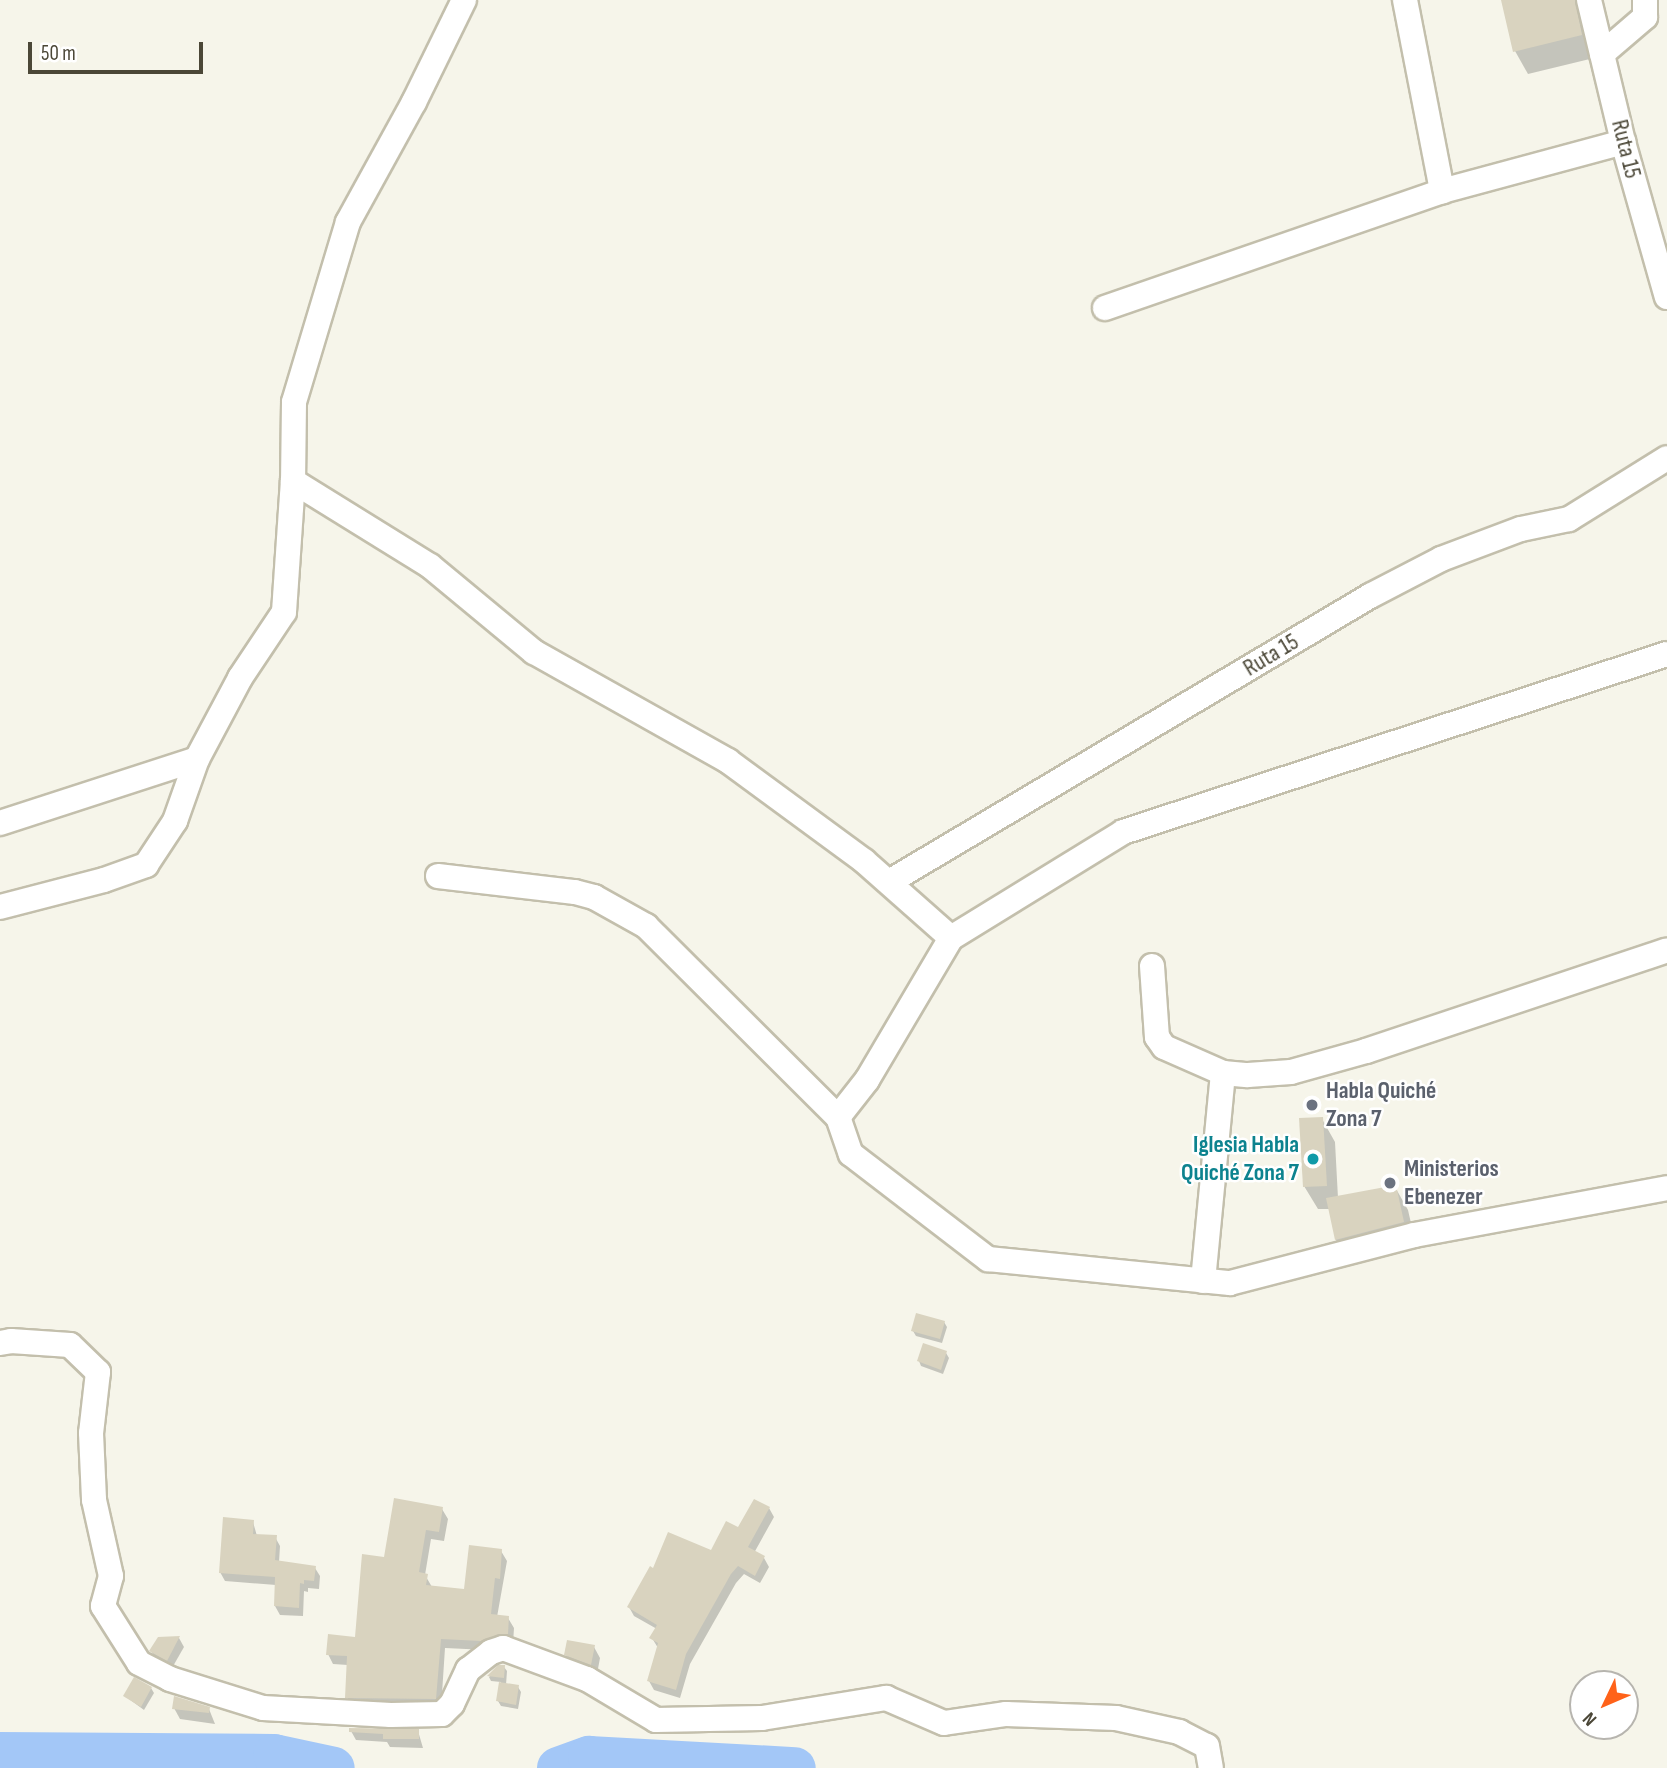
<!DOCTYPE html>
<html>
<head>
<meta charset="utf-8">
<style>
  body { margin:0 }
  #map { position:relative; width:1667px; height:1768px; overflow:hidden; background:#f6f5ea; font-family:"Sofia Sans Condensed",sans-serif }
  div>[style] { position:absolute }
  .shadow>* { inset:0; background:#0003 }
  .river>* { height:42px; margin:-21px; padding:0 21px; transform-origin:21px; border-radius:21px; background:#a3c7f7 }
  .building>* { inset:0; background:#d9d3bf }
  .roads { filter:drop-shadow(2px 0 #c3bfac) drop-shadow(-2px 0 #c3bfac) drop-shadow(0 2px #c3bfac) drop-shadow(0 -2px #c3bfac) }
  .street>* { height:24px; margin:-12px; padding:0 12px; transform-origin:12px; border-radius:12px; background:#fff }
  .dots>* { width:19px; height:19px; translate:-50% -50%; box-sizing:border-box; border:4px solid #fff; border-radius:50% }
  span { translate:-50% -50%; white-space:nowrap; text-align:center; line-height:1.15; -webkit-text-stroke:5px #fff; paint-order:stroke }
  .street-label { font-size:24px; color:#4b4737 }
  .worship-label { font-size:24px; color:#5b616d; font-weight:700 }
  .left { translate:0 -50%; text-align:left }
  .culture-label { font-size:24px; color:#0d838f; font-weight:700 }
  .right { translate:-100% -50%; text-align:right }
  .north { position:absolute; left:1569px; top:1670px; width:70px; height:70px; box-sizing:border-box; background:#fff; border:2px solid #b7b5af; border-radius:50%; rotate:226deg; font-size:19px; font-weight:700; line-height:28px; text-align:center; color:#4b4737 }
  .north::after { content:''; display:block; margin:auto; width:24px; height:32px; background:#ff6219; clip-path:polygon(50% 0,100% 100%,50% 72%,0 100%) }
  .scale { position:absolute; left:28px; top:42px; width:175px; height:32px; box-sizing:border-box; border:4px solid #4b4737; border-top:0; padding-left:9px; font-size:21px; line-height:24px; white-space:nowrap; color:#4b4737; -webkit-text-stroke:5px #fff; paint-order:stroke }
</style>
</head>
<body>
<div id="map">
  <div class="shadow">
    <i style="clip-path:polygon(1502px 0,1588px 0,1594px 58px,1528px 74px,1515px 51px)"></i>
    <i style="clip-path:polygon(1322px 1119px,1335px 1142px,1338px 1198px,1395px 1187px,1408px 1210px,1416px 1245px,1350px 1262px,1336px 1240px,1330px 1209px,1318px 1209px,1304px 1186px)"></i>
    <i style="clip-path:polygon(944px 1322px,947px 1327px,942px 1343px,916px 1336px,913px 1331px)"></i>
    <i style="clip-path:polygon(946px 1353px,949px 1358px,943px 1374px,921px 1366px,919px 1361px)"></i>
    <i style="clip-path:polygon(769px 1508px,774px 1517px,754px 1553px,764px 1558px,769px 1567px,760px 1583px,744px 1574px,736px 1583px,690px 1664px,680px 1698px,654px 1690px,649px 1681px,658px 1648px,652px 1638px,657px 1629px,634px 1616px,629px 1607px,654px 1570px,712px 1552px)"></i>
    <i style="clip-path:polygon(442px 1509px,448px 1519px,444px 1541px,431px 1539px,425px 1575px,432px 1587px,465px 1591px,501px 1551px,507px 1561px,497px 1617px,508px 1618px,514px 1628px,513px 1644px,487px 1650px,445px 1648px,441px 1709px,352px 1707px,347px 1697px,348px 1665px,333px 1664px,328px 1654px,356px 1639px,385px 1559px)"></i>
    <i style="clip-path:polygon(253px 1522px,257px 1536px,275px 1537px,280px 1546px,279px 1562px,315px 1568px,320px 1576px,319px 1589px,308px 1588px,308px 1592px,304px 1591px,303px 1616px,280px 1615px,275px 1606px,276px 1585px,225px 1581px,220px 1572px)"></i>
    <i style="clip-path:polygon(159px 1638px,179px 1638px,184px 1647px,172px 1668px,156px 1660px,151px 1651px)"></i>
    <i style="clip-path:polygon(594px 1647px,600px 1658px,597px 1674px,572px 1666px,566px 1654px)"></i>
    <i style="clip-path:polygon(499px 1667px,504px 1667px,507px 1671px,506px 1685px,518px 1687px,521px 1692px,518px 1709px,501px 1706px,498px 1701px,501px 1682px,491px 1681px,489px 1677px)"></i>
    <i style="clip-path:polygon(151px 1688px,154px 1693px,144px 1710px,125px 1696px)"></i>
    <i style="clip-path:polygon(174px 1708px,209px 1709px,215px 1724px,180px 1719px)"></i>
    <i style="clip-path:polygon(351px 1731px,418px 1731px,423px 1748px,390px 1747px,387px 1742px,356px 1740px)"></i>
  </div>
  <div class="river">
    <i style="left:0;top:1753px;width:274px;rotate:0.4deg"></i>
    <i style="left:274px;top:1755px;width:61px;rotate:12.2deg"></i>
    <i style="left:558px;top:1768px;width:33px;rotate:-20deg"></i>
    <i style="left:589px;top:1757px;width:206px;rotate:3.1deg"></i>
  </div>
  <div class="building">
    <i style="clip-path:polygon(1501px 0,1575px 0,1582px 35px,1513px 52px)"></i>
    <i style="clip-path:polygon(1323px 1117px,1327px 1186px,1303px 1187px,1299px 1118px)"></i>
    <i style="clip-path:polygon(1396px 1185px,1404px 1222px,1335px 1240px,1326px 1198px)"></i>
    <i style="clip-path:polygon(916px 1313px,945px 1321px,940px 1339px,911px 1331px)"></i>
    <i style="clip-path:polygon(923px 1343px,947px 1351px,941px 1370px,917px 1361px)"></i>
    <i style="clip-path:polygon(394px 1498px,443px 1507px,439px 1532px,426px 1530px,419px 1572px,428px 1574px,426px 1585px,464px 1589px,469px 1545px,502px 1549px,500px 1579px,495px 1578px,491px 1614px,509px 1616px,508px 1634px,481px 1641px,441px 1639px,436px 1699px,345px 1698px,347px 1656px,326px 1655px,328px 1634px,355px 1637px,362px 1554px,384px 1557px)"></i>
    <i style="clip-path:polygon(754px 1499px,770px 1507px,748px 1547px,765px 1556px,755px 1576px,738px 1566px,731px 1574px,686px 1654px,676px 1690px,647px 1681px,658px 1643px,649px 1638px,657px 1625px,627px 1607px,650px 1566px,653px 1568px,668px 1532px,711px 1550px,726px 1521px,738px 1527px)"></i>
    <i style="clip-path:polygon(223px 1517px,254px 1520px,253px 1534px,277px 1535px,275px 1560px,316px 1566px,314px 1581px,304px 1580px,304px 1584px,300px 1583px,299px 1608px,274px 1606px,275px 1577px,219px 1573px)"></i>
    <i style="clip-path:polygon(180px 1636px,167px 1661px,149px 1651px,158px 1637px)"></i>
    <i style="clip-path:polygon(567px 1640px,595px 1645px,591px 1665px,564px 1655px)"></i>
    <i style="clip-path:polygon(498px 1665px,505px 1665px,504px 1678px,487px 1676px)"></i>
    <i style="clip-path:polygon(134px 1677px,152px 1687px,141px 1707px,123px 1696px)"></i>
    <i style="clip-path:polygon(499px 1682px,519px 1685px,516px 1705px,496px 1701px)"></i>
    <i style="clip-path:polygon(174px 1696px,210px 1707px,209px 1713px,172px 1709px)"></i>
    <i style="clip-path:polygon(349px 1728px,419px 1729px,419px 1739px,383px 1739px,383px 1734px,349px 1732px)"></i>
  </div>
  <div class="roads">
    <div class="street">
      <i style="left:464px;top:0;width:114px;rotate:116.1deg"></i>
      <i style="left:414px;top:102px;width:137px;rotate:118.8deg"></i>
      <i style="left:348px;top:222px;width:188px;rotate:106.7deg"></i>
      <i style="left:294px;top:402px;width:79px;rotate:90.7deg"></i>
      <i style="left:293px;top:481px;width:161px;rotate:31.8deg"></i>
      <i style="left:430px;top:566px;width:135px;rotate:39.6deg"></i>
      <i style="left:534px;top:652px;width:223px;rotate:29.3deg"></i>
      <i style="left:728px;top:761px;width:169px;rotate:36.3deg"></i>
      <i style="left:864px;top:861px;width:116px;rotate:41.5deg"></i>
      <i style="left:1405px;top:0;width:195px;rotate:79deg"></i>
      <i style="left:1589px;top:0;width:146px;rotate:76.5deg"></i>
      <i style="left:1623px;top:142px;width:161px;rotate:74.2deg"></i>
      <i style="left:1602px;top:54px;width:57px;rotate:-40.7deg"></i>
      <i style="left:1645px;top:17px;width:17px;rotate:-90deg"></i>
      <i style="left:1105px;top:308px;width:357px;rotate:-19.1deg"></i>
      <i style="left:1442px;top:191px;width:188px;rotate:-15.1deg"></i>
      <i style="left:0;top:823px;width:207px;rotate:-18deg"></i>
      <i style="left:438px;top:876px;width:138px;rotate:6.7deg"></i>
      <i style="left:575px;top:892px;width:20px;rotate:15deg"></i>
      <i style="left:594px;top:897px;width:60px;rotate:29.1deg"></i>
      <i style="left:646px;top:926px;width:271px;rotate:44.9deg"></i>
      <i style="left:838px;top:1117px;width:39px;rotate:71deg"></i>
      <i style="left:851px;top:1154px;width:173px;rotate:37.5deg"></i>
      <i style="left:988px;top:1259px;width:243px;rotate:5.7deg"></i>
      <i style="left:1230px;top:1283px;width:190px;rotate:-14.6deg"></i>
      <i style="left:1414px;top:1235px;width:257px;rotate:-10.5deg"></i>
      <i style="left:889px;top:882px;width:560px;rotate:-30.74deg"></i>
      <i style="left:1370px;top:596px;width:80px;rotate:-27.5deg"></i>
      <i style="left:1441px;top:559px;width:85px;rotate:-20.6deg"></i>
      <i style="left:1521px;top:529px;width:49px;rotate:-11.8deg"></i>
      <i style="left:1569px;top:519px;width:115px;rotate:-31.9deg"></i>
      <i style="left:0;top:907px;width:107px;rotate:-14.6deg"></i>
      <i style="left:104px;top:880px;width:45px;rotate:-19.7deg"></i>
      <i style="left:146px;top:865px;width:53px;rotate:-56.6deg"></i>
      <i style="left:175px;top:821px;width:66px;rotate:-70.5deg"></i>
      <i style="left:197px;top:759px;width:92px;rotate:-62deg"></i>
      <i style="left:240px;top:678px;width:79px;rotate:-56.3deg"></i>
      <i style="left:284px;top:612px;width:131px;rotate:-86.1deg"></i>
      <i style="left:1152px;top:966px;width:71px;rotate:86deg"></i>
      <i style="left:1157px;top:1037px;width:12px;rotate:55deg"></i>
      <i style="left:1164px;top:1047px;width:64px;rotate:23.8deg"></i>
      <i style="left:1223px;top:1073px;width:25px;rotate:5deg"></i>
      <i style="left:1248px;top:1075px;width:43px;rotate:-4deg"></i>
      <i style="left:1291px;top:1072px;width:78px;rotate:-15.6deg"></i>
      <i style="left:1366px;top:1051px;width:317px;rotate:-18.5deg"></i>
      <i style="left:838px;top:1117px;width:47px;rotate:-51.9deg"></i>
      <i style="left:867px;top:1080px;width:165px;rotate:-59.4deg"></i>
      <i style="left:951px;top:938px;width:202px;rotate:-31.6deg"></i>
      <i style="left:1123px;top:832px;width:572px;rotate:-18.12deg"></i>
      <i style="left:1203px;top:1281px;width:209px;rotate:-84.5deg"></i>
      <i style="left:0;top:1343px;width:11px;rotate:-10deg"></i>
      <i style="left:11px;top:1341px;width:59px;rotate:3.9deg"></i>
      <i style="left:70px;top:1345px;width:39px;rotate:44deg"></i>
      <i style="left:98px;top:1372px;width:61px;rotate:96.5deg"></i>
      <i style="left:91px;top:1433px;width:67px;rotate:87.4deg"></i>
      <i style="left:94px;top:1500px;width:78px;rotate:77.4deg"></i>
      <i style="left:111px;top:1576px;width:31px;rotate:105deg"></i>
      <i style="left:103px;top:1606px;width:67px;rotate:57.7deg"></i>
      <i style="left:139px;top:1663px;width:35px;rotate:27deg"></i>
      <i style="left:170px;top:1679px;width:97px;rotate:17.3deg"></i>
      <i style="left:263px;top:1708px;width:128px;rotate:3.1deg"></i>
      <i style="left:391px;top:1715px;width:51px;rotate:-1.1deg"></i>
      <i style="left:442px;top:1714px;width:14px;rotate:-45deg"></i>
      <i style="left:452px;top:1704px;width:38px;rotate:-65deg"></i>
      <i style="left:468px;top:1670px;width:29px;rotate:-38deg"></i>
      <i style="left:491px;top:1652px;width:13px;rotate:-18deg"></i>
      <i style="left:503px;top:1648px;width:90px;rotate:20.3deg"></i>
      <i style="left:587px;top:1679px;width:80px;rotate:30.7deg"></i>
      <i style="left:656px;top:1720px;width:106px;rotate:-1.1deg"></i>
      <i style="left:762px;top:1718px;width:126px;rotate:-9.2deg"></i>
      <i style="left:886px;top:1698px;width:63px;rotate:23.3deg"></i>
      <i style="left:944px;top:1723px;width:63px;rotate:-8.3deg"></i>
      <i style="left:1006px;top:1714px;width:110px;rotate:2.1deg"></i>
      <i style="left:1116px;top:1718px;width:65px;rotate:12.5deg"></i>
      <i style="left:1179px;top:1732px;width:31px;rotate:27deg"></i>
      <i style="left:1207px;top:1746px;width:22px;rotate:80deg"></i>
    </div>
  </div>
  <div class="dots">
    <i style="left:1312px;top:1105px;background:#6b7280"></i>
    <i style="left:1313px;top:1159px;background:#0f9aa8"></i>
    <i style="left:1390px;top:1183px;background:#6b7280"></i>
  </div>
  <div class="street-label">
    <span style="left:1626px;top:149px;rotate:76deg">Ruta 15</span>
    <span style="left:1271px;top:655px;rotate:-31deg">Ruta 15</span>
  </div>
  <div class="worship-label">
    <span class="left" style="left:1326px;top:1105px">Habla Quiché<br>Zona 7</span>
    <span class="left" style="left:1404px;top:1183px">Ministerios<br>Ebenezer</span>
  </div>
  <div class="culture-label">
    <span class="right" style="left:1299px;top:1159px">Iglesia Habla<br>Quiché Zona 7</span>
  </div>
  <div class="north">N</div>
  <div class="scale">50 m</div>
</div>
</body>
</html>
